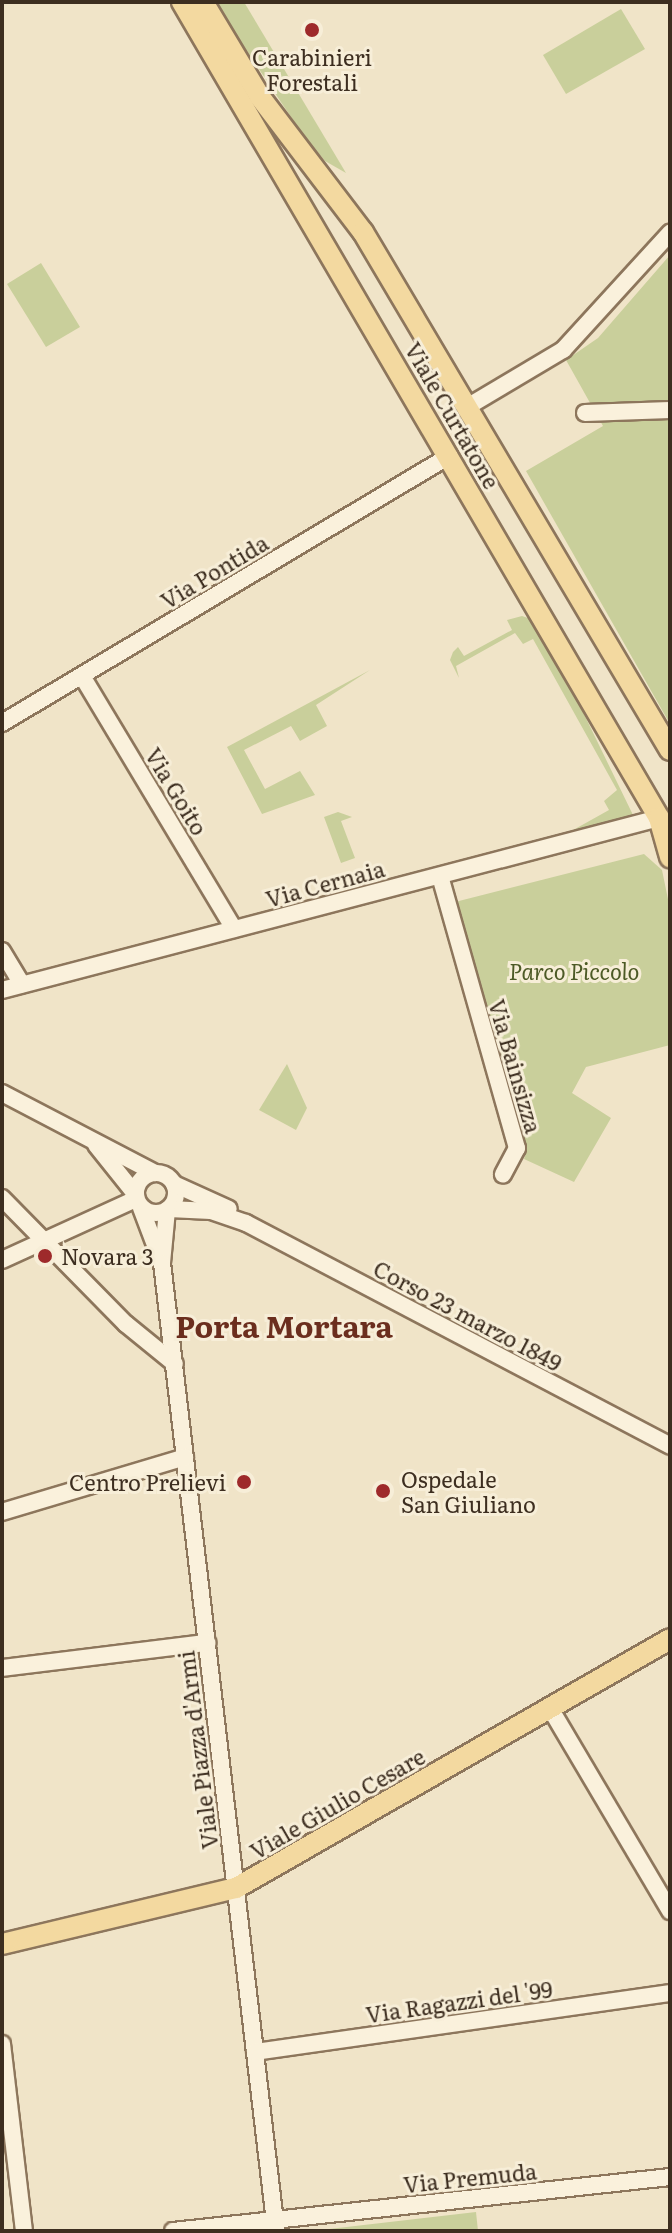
<!DOCTYPE html>
<html>
<head>
<meta charset="utf-8">
<style>
  body { margin:0 }
  #map { position:relative; width:672px; height:2233px; overflow:hidden; background:#f0e4c8; font-family:Literata,serif }
  div>[style] { position:absolute }
  .green>* { inset:0; background:#c9cf9b }
  .roads { filter:drop-shadow(2px 0 #8d765c) drop-shadow(-2px 0 #8d765c) drop-shadow(0 2px #8d765c) drop-shadow(0 -2px #8d765c) }
  .minor>* { height:16px; margin:-8px; padding:0 8px; transform-origin:8px; border-radius:8px; background:#faf1dc }
  .minor>.ring { margin:-8px; padding:0; box-sizing:content-box; background:none; border:16px solid #faf1dc; border-radius:50% }
  .major>* { height:20px; margin:-10px; padding:0 10px; transform-origin:10px; border-radius:10px; background:#f3d9a0 }
  .dots>* { width:22px; height:22px; translate:-50% -50%; box-sizing:border-box; border:4px solid #f7eed8; border-radius:50% }
  span { translate:-50% -50%; white-space:nowrap; text-align:center; line-height:1.15; -webkit-text-stroke:6px #f7eed8; paint-order:stroke }
  .poi-label { font-size:22px; color:#3d2e20 }
  .left { translate:0 -50%; text-align:left }
  .right { translate:-100% -50%; text-align:right }
  .street-label { font-size:22px; color:#3d2e20 }
  .park-label { font-size:22px; color:#4d5a26; font-style:italic }
  .district-label { font-size:30px; color:#6b2e1e; font-weight:700 }
  .frame { position:absolute; inset:0; border:4px solid #3d2e20; pointer-events:none }
</style>
</head>
<body>
<div id="map">
  <div class="green">
    <i style="clip-path:polygon(214px 2px,244px 2px,346px 173px,325px 161px,303px 135px)"></i>
    <i style="clip-path:polygon(621px 9px,645px 49px,566px 94px,543px 55px)"></i>
    <i style="clip-path:polygon(670px 255px,670px 724px,526px 471px,603px 426px,566px 360px,598px 338px)"></i>
    <i style="clip-path:polygon(41px 263px,80px 327px,46px 347px,7px 284px)"></i>
    <i style="clip-path:polygon(522px 616px,531px 619px,582px 710px,633px 815px,566px 834px,609px 810px,604px 801px,617px 790px,533px 639px,523px 644px,515px 633px,456px 666px,459px 678px,450px 660px,453px 652px,458px 647px,464px 656px,512px 630px,507px 620px)"></i>
    <i style="clip-path:polygon(370px 670px,316px 705px,327px 726px,300px 741px,291px 726px,244px 750px,265px 789px,300px 771px,315px 795px,262px 814px,227px 747px)"></i>
    <i style="clip-path:polygon(338px 812px,352px 817px,341px 821px,355px 858px,341px 863px,324px 817px)"></i>
    <i style="clip-path:polygon(644px 854px,662px 870px,670px 909px,670px 1045px,586px 1067px,572px 1093px,611px 1118px,574px 1182px,524px 1159px,527px 1150px,455px 902px)"></i>
    <i style="clip-path:polygon(287px 1064px,307px 1108px,296px 1130px,259px 1110px)"></i>
    <i style="clip-path:polygon(476px 2212px,478px 2231px,312px 2231px)"></i>
  </div>
  <div class="roads">
    <div class="minor">
      <i style="left:467px;top:407px;width:112px;rotate:-30.7deg"></i>
      <i style="left:563px;top:350px;width:159px;rotate:-47.6deg"></i>
      <i style="left:585px;top:413px;width:85px;rotate:-2deg"></i>
      <i style="left:82px;top:676px;width:295px;rotate:59deg"></i>
      <i style="left:2px;top:723px;width:521px;rotate:-30.85deg"></i>
      <i style="left:440px;top:876px;width:283px;rotate:74.2deg"></i>
      <i style="left:517px;top:1148px;width:30px;rotate:118deg"></i>
      <i style="left:2px;top:951px;width:39px;rotate:59deg"></i>
      <i style="left:2px;top:990px;width:679px;rotate:-14.67deg"></i>
      <i style="left:2px;top:1093px;width:173px;rotate:27.6deg"></i>
      <i style="left:96px;top:1145px;width:64px;rotate:51.3deg"></i>
      <i class="ring" style="left:136px;top:1173px;width:24px;height:24px"></i>
      <i style="left:174px;top:1184px;width:60px;rotate:24.4deg"></i>
      <i style="left:2px;top:1198px;width:177px;rotate:45.5deg"></i>
      <i style="left:126px;top:1324px;width:63px;rotate:39.2deg"></i>
      <i style="left:141px;top:1208px;width:53px;rotate:69.2deg"></i>
      <i style="left:169px;top:1209px;width:42px;rotate:2.7deg"></i>
      <i style="left:211px;top:1211px;width:37px;rotate:19deg"></i>
      <i style="left:246px;top:1223px;width:479px;rotate:27.7deg"></i>
      <i style="left:167px;top:1210px;width:53px;rotate:95.4deg"></i>
      <i style="left:162px;top:1263px;width:975px;rotate:83.28deg"></i>
      <i style="left:2px;top:1260px;width:147px;rotate:-24.5deg"></i>
      <i style="left:2px;top:1512px;width:191px;rotate:-16.7deg"></i>
      <i style="left:2px;top:1668px;width:207px;rotate:-7deg"></i>
      <i style="left:550px;top:1708px;width:236px;rotate:59.4deg"></i>
      <i style="left:2px;top:2044px;width:188px;rotate:83.3deg"></i>
      <i style="left:255px;top:2052px;width:419px;rotate:-8.1deg"></i>
      <i style="left:173px;top:2231px;width:500px;rotate:-6.2deg"></i>
    </div>
    <div class="major">
      <i style="left:182px;top:2px;width:945px;rotate:59.69deg"></i>
      <i style="left:659px;top:818px;width:41px;rotate:74.2deg"></i>
      <i style="left:203px;top:2px;width:111px;rotate:59deg"></i>
      <i style="left:260px;top:97px;width:170px;rotate:52.7deg"></i>
      <i style="left:363px;top:232px;width:602px;rotate:59.35deg"></i>
      <i style="left:2px;top:1944px;width:241px;rotate:-13.5deg"></i>
      <i style="left:236px;top:1888px;width:500px;rotate:-29.84deg"></i>
    </div>
  </div>
  <div class="dots">
    <i style="left:312px;top:30px;background:#9e2a2b"></i>
    <i style="left:45px;top:1256px;background:#9e2a2b"></i>
    <i style="left:244px;top:1482px;background:#9e2a2b"></i>
    <i style="left:383px;top:1491px;background:#9e2a2b"></i>
  </div>
  <div class="poi-label">
    <span style="left:312px;top:69px">Carabinieri<br>Forestali</span>
    <span class="left" style="left:61px;top:1256px">Novara 3</span>
    <span class="left" style="left:401px;top:1491px">Ospedale<br>San Giuliano</span>
    <span class="right" style="left:226px;top:1482px">Centro Prelievi</span>
  </div>
  <div class="street-label">
    <span style="left:453px;top:415px;rotate:60deg">Viale Curtatone</span>
    <span style="left:214px;top:571px;rotate:-31deg">Via Pontida</span>
    <span style="left:177px;top:791px;rotate:59deg">Via Goito</span>
    <span style="left:325px;top:883px;rotate:-15deg">Via Cernaia</span>
    <span style="left:516px;top:1066px;rotate:74deg">Via Bainsizza</span>
    <span style="left:468px;top:1315px;rotate:28deg">Corso 23 marzo 1849</span>
    <span style="left:197px;top:1750px;rotate:-97deg">Viale Piazza d'Armi</span>
    <span style="left:337px;top:1803px;rotate:-30deg">Viale Giulio Cesare</span>
    <span style="left:459px;top:2001px;rotate:-8deg">Via Ragazzi del '99</span>
    <span style="left:470px;top:2177px;rotate:-6deg">Via Premuda</span>
  </div>
  <div class="park-label">
    <span style="left:574px;top:971px">Parco Piccolo</span>
  </div>
  <div class="district-label">
    <span style="left:284px;top:1325px">Porta Mortara</span>
  </div>
  <div class="frame"></div>
</div>
</body>
</html>
